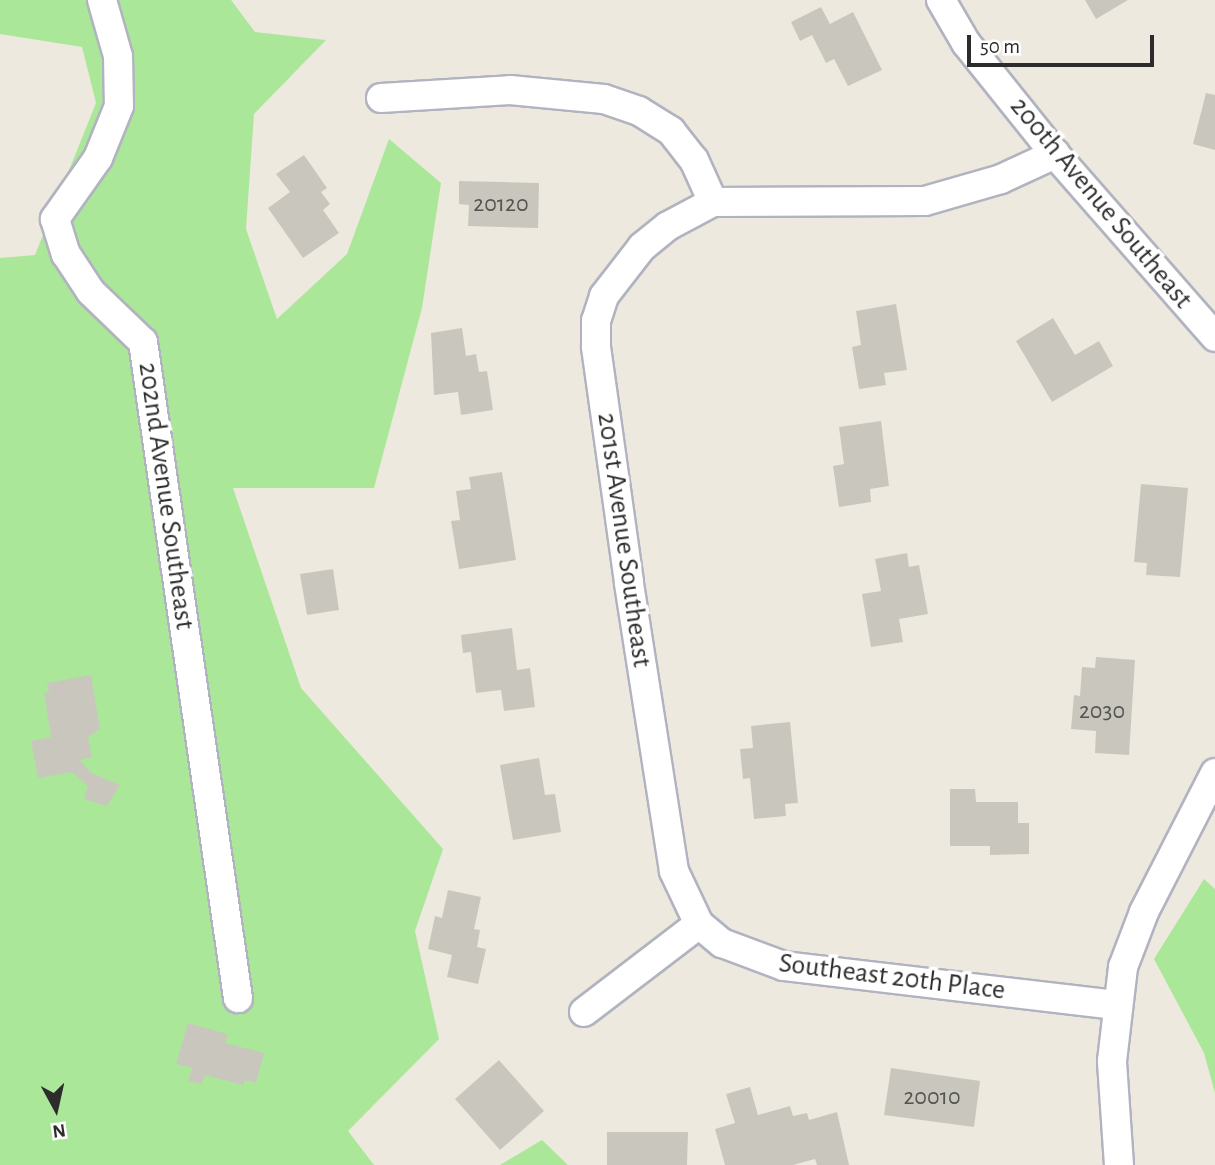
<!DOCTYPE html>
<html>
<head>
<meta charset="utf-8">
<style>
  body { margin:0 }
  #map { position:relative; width:1215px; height:1165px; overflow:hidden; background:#eee9de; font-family:"Alegreya Sans",sans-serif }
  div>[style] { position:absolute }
  .green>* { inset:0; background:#aae799 }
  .building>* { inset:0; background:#c9c7bd }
  .roads { filter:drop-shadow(2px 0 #b2b3c0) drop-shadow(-2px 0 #b2b3c0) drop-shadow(0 2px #b2b3c0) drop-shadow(0 -2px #b2b3c0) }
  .street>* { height:28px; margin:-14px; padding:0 14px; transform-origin:14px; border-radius:14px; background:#fff }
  span { translate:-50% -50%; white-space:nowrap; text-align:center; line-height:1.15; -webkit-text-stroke:7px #fff; paint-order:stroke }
  .number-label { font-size:24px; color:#535350 }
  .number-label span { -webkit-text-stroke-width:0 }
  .street-label { font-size:28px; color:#2c2c2c }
  .north { position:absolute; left:21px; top:1074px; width:70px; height:70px; -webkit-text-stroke:5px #fff; paint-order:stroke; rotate:172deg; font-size:19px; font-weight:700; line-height:28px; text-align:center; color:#2c2c2c }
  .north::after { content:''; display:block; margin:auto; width:24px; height:32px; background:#2c2c2c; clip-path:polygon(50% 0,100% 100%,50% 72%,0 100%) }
  .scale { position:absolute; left:967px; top:35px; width:187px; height:32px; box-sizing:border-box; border:4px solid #2c2c2c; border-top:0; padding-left:9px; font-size:21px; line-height:24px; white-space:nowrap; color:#2c2c2c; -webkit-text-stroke:5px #fff; paint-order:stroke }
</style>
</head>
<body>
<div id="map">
  <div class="green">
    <i style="clip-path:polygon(0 0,231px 0,255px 32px,326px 40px,254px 114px,246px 229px,277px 319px,347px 254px,389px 139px,441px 183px,422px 308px,374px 488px,233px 488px,301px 688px,443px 849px,415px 931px,439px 1039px,348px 1131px,374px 1165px,0 1165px,0 258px,35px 255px,96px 103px,82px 47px,0 34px)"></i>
    <i style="clip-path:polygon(1204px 879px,1215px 889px,1215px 1093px,1204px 1053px,1154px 959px)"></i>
    <i style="clip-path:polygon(542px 1140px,568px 1165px,500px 1165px)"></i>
  </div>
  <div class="building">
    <i style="clip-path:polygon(1085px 0,1128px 0,1096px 19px)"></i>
    <i style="clip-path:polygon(821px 7px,830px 24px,853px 12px,882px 70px,848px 86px,834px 59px,826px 63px,812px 35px,800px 41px,791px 22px)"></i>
    <i style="clip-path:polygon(1206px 93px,1215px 95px,1215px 150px,1193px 144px)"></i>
    <i style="clip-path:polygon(304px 155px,327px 188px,321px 192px,330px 204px,323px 210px,339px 233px,303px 258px,268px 208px,290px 192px,276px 174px)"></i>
    <i style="clip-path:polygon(459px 181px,539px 183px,538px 228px,468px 226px,469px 205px,459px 204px)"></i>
    <i style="clip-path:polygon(896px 304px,907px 370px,884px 373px,886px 385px,859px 389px,852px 347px,861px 345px,856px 311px)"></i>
    <i style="clip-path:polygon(1053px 318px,1075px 355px,1099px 341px,1113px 366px,1052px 402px,1016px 341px)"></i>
    <i style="clip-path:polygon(462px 328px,466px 356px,476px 354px,479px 372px,487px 371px,493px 410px,461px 415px,458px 392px,434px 395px,431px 333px)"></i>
    <i style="clip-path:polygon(881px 421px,889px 486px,870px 489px,871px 502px,839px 507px,833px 466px,844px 464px,839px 427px)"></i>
    <i style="clip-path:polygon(502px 472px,516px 560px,459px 569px,451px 521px,460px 520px,456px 491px,471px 489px,469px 477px)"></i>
    <i style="clip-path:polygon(1141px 484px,1188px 488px,1180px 577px,1146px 575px,1147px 563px,1134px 562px)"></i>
    <i style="clip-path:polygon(907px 553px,909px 567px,919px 565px,928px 614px,899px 619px,903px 642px,871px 647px,862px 594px,881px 591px,875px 559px)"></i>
    <i style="clip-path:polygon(333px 569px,339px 610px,307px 615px,300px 574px)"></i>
    <i style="clip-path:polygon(512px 628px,517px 670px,530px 668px,535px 707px,504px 711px,501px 690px,476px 693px,471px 652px,463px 653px,461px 635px)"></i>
    <i style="clip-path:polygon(1096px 657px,1135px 660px,1129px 755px,1095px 753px,1096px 731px,1071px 729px,1074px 695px,1080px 696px,1082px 667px,1095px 668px)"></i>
    <i style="clip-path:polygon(91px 675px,100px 729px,88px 737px,92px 757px,80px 760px,91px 773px,120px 785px,107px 806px,84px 799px,88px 786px,72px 772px,38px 778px,31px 741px,51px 737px,44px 693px,49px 692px,47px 683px)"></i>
    <i style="clip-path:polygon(790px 722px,798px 803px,785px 804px,786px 816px,754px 819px,750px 778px,743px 779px,740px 749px,753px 748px,751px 726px)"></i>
    <i style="clip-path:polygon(539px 758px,545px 795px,555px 794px,561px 832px,513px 840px,500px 765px)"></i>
    <i style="clip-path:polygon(950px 789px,975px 789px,976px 802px,1018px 802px,1018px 823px,1029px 823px,1029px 854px,990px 855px,990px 846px,950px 846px)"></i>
    <i style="clip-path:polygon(448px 890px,481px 897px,474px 929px,480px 930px,477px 947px,486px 949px,478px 984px,447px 977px,452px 955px,428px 949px,435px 916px,442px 918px)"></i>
    <i style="clip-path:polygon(188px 1023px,228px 1034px,225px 1043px,264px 1053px,256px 1083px,245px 1080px,243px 1085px,205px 1075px,202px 1084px,188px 1081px,192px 1068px,176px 1064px)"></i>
    <i style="clip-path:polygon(499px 1060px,544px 1111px,500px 1150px,455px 1099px)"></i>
    <i style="clip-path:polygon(891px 1068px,980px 1081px,974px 1127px,884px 1115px)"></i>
    <i style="clip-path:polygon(750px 1087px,758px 1115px,790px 1106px,793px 1116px,807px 1113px,809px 1120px,837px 1112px,849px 1165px,817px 1165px,815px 1159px,793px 1165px,725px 1165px,715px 1129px,735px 1123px,726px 1094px)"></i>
    <i style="clip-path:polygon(607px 1132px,688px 1132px,687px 1165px,607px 1165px)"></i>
  </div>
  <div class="roads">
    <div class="street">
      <i style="left:102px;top:0;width:58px;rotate:74.1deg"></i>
      <i style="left:118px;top:56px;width:50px;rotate:88.9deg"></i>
      <i style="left:119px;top:106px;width:56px;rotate:112deg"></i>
      <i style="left:98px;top:158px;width:75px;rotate:125.2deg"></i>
      <i style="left:55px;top:219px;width:37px;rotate:73deg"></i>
      <i style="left:66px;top:254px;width:45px;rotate:56.7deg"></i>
      <i style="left:91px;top:292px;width:72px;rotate:43.9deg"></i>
      <i style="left:143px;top:342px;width:663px;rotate:81.76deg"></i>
      <i style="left:941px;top:0;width:50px;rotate:59.8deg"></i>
      <i style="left:966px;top:43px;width:142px;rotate:51.3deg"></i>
      <i style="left:1055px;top:154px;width:243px;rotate:48.8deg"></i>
      <i style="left:381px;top:98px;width:129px;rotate:-3.5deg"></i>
      <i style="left:510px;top:90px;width:94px;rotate:5.5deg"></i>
      <i style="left:604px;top:99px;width:37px;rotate:19deg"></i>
      <i style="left:639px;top:111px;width:38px;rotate:32deg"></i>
      <i style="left:671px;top:131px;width:37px;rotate:52deg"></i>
      <i style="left:694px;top:160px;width:46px;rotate:65.7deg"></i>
      <i style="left:699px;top:924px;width:59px;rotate:-115.3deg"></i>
      <i style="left:674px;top:871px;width:292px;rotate:-98.9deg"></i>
      <i style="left:629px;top:582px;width:238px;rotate:-98deg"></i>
      <i style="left:596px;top:346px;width:25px;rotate:-90deg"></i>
      <i style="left:596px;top:321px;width:26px;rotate:-72deg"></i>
      <i style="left:604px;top:296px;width:62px;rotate:-52.2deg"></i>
      <i style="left:642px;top:247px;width:33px;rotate:-39deg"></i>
      <i style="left:668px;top:226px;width:51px;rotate:-28.1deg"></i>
      <i style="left:713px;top:202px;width:212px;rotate:-0.3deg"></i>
      <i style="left:925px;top:201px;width:79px;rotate:-16.1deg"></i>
      <i style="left:1001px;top:179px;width:60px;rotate:-24.8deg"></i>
      <i style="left:584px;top:1012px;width:145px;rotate:-37.4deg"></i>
      <i style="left:699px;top:924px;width:30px;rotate:40deg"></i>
      <i style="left:722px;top:943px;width:66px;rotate:20.4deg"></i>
      <i style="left:784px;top:966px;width:333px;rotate:6.7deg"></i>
      <i style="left:1119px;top:1165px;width:104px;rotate:-93.9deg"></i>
      <i style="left:1112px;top:1061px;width:95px;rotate:-83.3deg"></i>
      <i style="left:1123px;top:967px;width:59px;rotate:-69.1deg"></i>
      <i style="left:1144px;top:912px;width:156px;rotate:-62.9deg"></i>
    </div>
  </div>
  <div class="number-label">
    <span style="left:501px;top:205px">20120</span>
    <span style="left:1102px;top:712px">2030</span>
    <span style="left:932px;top:1098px">20010</span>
  </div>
  <div class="street-label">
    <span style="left:1101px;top:203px;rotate:50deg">200th Avenue Southeast</span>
    <span style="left:166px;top:496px;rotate:82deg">202nd Avenue Southeast</span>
    <span style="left:624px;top:540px;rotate:82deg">201st Avenue Southeast</span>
    <span style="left:892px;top:977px;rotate:7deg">Southeast 20th Place</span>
  </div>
  <div class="north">N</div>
  <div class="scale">50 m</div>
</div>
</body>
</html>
